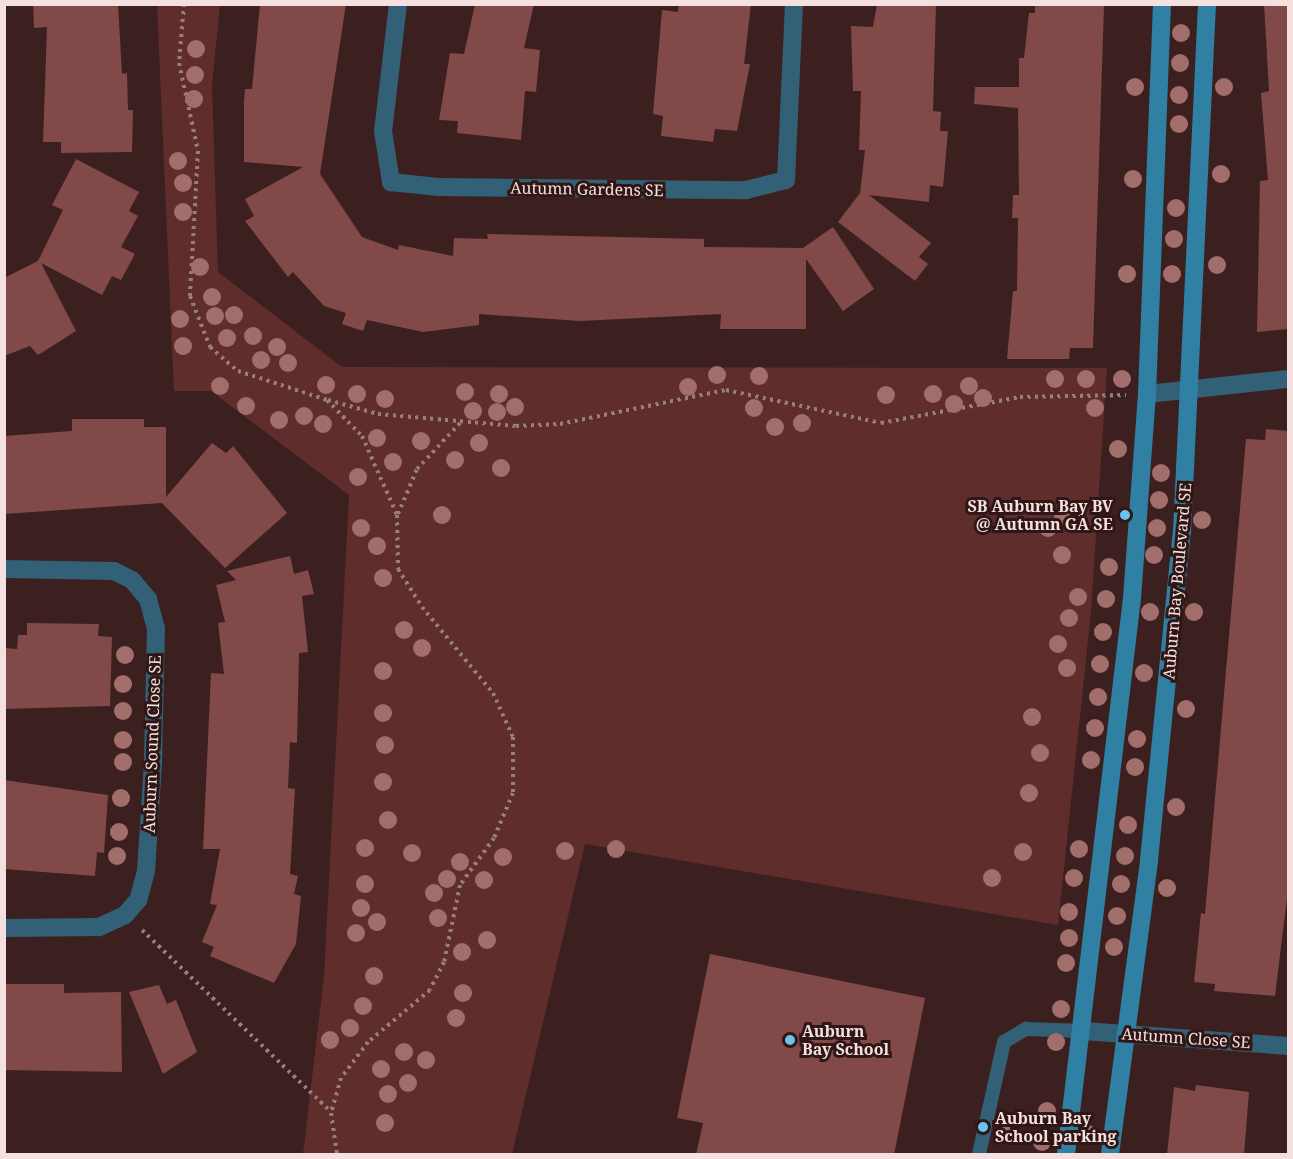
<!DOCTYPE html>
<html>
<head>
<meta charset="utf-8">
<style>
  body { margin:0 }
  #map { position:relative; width:1293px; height:1159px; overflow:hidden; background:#3b201f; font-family:"Noto Serif",serif }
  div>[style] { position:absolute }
  .green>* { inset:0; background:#5e2d2c }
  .building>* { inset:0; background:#814947 }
  .path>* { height:4px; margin-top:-2px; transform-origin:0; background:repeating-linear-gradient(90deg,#967f7e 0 3px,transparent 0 7.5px) }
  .lane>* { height:14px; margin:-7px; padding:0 7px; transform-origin:7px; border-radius:7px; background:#326177 }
  .street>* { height:18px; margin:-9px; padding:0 9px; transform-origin:9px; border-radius:9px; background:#326177 }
  .secondary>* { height:18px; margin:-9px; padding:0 9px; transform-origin:9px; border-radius:9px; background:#2f80a3 }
  .trees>* { width:18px; height:18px; margin:-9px; border-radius:50%; background:#a16e6b }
  .dots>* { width:16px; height:16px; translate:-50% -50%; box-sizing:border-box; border:3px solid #301716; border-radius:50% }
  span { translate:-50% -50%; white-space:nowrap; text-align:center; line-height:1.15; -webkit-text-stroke:6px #301716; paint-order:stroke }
  .street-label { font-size:16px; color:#f3e0df }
  .poi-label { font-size:16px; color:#f3e0df; font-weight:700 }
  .right { translate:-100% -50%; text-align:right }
  .left { translate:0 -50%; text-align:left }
  .frame { position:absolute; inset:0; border:6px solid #f3e0df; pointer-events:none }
</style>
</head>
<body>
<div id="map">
  <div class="green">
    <i style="clip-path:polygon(157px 5px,220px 5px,212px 86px,218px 272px,342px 367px,1107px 368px,1091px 612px,1058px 925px,585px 844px,512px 1154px,303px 1154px,324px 976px,349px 495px,211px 391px,174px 391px)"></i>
  </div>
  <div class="building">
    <i style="clip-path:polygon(33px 4px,118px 4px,122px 74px,127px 73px,128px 110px,133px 110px,132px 152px,61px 153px,61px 142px,43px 142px,47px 27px,34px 28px)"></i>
    <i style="clip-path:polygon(260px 4px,346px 4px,320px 174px,362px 237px,398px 250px,399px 245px,453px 256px,454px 238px,488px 239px,487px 234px,704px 239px,704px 247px,803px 248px,833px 227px,874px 289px,843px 311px,806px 259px,806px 329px,720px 329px,721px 314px,580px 321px,479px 314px,479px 325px,423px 332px,367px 320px,363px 331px,342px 324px,346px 313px,324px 306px,293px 272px,288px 277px,245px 221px,254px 216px,245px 199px,303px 167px,244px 162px,244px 101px,245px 89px,252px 89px)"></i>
    <i style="clip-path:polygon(475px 4px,534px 4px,524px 48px,540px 50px,536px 92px,525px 91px,521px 140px,457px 133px,458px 121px,439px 120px,450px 53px,464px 54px)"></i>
    <i style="clip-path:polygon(679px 4px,751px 4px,744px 64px,750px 64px,737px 131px,715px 129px,713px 142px,661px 136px,663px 116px,653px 114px,662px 10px,678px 12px)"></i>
    <i style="clip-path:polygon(877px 4px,936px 4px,933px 111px,941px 112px,940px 131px,948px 131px,943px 187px,930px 185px,929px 202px,869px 195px,931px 243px,919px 257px,928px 264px,915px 281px,838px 222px,860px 193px,865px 150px,859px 150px,861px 91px,853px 91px,851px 26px,873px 27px)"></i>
    <i style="clip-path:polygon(1035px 4px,1104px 6px,1093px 348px,1070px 348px,1069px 359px,1007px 359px,1013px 291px,1017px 291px,1018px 218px,1012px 218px,1013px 195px,1019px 195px,1018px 108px,974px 104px,975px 87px,1019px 87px,1019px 58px,1024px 58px,1029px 13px,1035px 13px)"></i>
    <i style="clip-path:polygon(1264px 4px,1288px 4px,1288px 329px,1257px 332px,1260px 181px,1268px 180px,1261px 93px,1269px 91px)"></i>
    <i style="clip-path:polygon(76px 159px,139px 192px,129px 211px,138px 216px,121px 247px,135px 254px,121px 280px,112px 276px,102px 295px,41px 263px,76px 331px,38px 355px,30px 346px,4px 356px,4px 278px,38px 261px,63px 210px,52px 205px)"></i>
    <i style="clip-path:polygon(72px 419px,144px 419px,144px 427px,166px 427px,166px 497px,212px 443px,226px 453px,233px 446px,287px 513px,225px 568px,162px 503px,4px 514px,4px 436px,72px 431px)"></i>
    <i style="clip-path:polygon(1266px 429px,1288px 431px,1288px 890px,1275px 996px,1214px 991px,1215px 984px,1194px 982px,1201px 913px,1205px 914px,1246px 439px,1265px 440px)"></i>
    <i style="clip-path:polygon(290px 556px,294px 574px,308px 570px,314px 594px,302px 596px,308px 652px,299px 653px,297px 743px,290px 742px,288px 788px,295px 789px,290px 874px,298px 876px,294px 894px,301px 896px,296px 944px,274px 983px,210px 956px,214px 947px,202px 942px,217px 905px,210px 904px,220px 849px,203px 849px,211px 673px,224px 674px,218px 623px,225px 622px,216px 585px,236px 580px,227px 571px)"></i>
    <i style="clip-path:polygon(27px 623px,99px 624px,98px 636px,112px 637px,110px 706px,4px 709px,4px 648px,17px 649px,18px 635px,27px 635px)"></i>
    <i style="clip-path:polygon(4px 780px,108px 795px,104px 853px,97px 852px,95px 876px,4px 869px)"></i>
    <i style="clip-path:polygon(710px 954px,925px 998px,894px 1155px,696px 1155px,703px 1123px,677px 1118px)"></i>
    <i style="clip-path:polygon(4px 984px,64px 984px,64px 993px,121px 992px,122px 1072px,4px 1070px)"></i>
    <i style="clip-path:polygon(159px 985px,167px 1004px,176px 1000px,197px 1052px,163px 1074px,129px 992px)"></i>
    <i style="clip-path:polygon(1196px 1085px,1249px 1092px,1244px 1155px,1167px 1155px,1174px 1087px,1195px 1091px)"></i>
  </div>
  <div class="path">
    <i style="left:184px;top:4px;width:59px;rotate:94.8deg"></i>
    <i style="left:179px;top:63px;width:90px;rotate:77.8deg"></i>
    <i style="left:198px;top:151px;width:145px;rotate:93.2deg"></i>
    <i style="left:190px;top:296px;width:55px;rotate:68.6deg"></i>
    <i style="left:210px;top:347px;width:37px;rotate:41deg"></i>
    <i style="left:238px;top:371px;width:94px;rotate:18deg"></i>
    <i style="left:327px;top:400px;width:50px;rotate:45.8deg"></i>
    <i style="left:362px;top:436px;width:86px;rotate:66.1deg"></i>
    <i style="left:397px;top:515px;width:54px;rotate:88.9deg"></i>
    <i style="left:398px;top:569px;width:45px;rotate:57.7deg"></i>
    <i style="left:422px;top:607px;width:112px;rotate:50.5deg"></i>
    <i style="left:493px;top:693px;width:48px;rotate:65.6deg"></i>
    <i style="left:513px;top:737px;width:56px;rotate:90deg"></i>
    <i style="left:513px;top:793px;width:49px;rotate:112.9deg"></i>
    <i style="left:494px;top:838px;width:58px;rotate:125.9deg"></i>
    <i style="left:460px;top:885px;width:79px;rotate:101.7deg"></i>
    <i style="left:444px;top:962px;width:31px;rotate:117deg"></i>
    <i style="left:430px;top:990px;width:81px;rotate:140deg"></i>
    <i style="left:368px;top:1042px;width:45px;rotate:126.9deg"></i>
    <i style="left:341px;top:1078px;width:36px;rotate:106deg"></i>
    <i style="left:331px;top:1113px;width:41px;rotate:81.7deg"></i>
    <i style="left:328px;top:400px;width:52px;rotate:15.6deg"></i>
    <i style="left:378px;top:414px;width:139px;rotate:5deg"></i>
    <i style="left:516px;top:426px;width:44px;rotate:-2.6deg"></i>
    <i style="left:560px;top:424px;width:169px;rotate:-11.6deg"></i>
    <i style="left:726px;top:390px;width:158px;rotate:12deg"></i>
    <i style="left:881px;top:423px;width:141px;rotate:-10.6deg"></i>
    <i style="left:1020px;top:397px;width:106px;rotate:-1.1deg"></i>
    <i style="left:398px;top:514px;width:49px;rotate:-67.1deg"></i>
    <i style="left:417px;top:469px;width:63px;rotate:-46.9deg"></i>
    <i style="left:142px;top:930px;width:262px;rotate:43.9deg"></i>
  </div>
  <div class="lane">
    <i style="left:979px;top:1154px;width:115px;rotate:-77.4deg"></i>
    <i style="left:1004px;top:1042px;width:26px;rotate:-31deg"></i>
    <i style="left:1026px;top:1029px;width:58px;rotate:2deg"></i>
  </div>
  <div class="street">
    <i style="left:398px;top:4px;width:128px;rotate:96.7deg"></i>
    <i style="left:383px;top:131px;width:52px;rotate:81.1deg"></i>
    <i style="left:391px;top:182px;width:47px;rotate:6.1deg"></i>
    <i style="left:438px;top:187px;width:308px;rotate:0.6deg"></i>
    <i style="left:746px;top:190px;width:41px;rotate:-14deg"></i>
    <i style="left:786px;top:180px;width:176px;rotate:-87.4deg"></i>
    <i style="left:1147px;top:394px;width:142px;rotate:-6.1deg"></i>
    <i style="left:4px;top:569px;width:110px;rotate:1deg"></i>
    <i style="left:114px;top:571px;width:20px;rotate:27deg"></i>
    <i style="left:132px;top:580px;width:25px;rotate:50deg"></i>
    <i style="left:148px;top:599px;width:30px;rotate:75deg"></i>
    <i style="left:156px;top:628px;width:135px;rotate:91.3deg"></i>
    <i style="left:153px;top:763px;width:108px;rotate:93.7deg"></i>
    <i style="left:146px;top:871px;width:30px;rotate:105deg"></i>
    <i style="left:138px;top:900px;width:20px;rotate:131deg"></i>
    <i style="left:125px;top:915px;width:29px;rotate:155deg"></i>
    <i style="left:99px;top:927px;width:95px;rotate:179.4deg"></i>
    <i style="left:1084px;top:1031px;width:205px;rotate:4.2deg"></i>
  </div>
  <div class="secondary">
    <i style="left:1066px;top:1154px;width:560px;rotate:-83.23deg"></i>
    <i style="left:1132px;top:598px;width:205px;rotate:-85.8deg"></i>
    <i style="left:1147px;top:394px;width:390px;rotate:-87.8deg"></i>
    <i style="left:1110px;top:1154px;width:297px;rotate:-82.4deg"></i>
    <i style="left:1149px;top:860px;width:330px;rotate:-84.3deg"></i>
    <i style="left:1182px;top:532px;width:529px;rotate:-87.29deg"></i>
  </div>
  <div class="trees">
    <i style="left:1181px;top:33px"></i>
    <i style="left:196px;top:49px"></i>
    <i style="left:1180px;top:63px"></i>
    <i style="left:195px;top:75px"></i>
    <i style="left:1135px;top:87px"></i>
    <i style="left:1224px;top:87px"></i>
    <i style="left:1179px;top:95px"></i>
    <i style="left:194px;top:99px"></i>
    <i style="left:1179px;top:124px"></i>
    <i style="left:178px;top:161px"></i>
    <i style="left:1221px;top:174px"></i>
    <i style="left:1133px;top:179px"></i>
    <i style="left:183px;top:183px"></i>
    <i style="left:1176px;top:208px"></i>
    <i style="left:183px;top:212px"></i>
    <i style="left:1174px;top:239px"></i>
    <i style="left:1217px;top:265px"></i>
    <i style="left:200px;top:267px"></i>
    <i style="left:1127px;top:274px"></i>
    <i style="left:1172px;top:274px"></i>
    <i style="left:212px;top:297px"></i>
    <i style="left:234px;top:315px"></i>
    <i style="left:215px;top:316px"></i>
    <i style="left:180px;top:319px"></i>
    <i style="left:253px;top:336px"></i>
    <i style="left:227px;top:338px"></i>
    <i style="left:183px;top:346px"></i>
    <i style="left:277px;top:347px"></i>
    <i style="left:261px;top:360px"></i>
    <i style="left:288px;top:363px"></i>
    <i style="left:717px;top:375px"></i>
    <i style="left:759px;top:376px"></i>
    <i style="left:1055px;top:379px"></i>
    <i style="left:1086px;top:379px"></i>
    <i style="left:1122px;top:379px"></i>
    <i style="left:326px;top:385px"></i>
    <i style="left:220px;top:386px"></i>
    <i style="left:969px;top:386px"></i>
    <i style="left:688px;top:387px"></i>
    <i style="left:465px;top:392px"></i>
    <i style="left:357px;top:394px"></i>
    <i style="left:499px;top:394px"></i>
    <i style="left:933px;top:394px"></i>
    <i style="left:886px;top:395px"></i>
    <i style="left:983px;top:398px"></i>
    <i style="left:385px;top:399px"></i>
    <i style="left:954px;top:404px"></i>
    <i style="left:246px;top:406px"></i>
    <i style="left:515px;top:407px"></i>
    <i style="left:754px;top:408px"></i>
    <i style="left:1095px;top:408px"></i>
    <i style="left:473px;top:411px"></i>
    <i style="left:497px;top:412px"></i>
    <i style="left:304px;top:416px"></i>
    <i style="left:279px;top:420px"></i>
    <i style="left:802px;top:423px"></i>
    <i style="left:323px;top:424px"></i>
    <i style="left:775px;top:427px"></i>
    <i style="left:377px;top:438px"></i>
    <i style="left:421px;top:441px"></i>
    <i style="left:479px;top:443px"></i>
    <i style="left:1118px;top:449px"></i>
    <i style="left:455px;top:460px"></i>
    <i style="left:393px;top:462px"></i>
    <i style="left:501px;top:468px"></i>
    <i style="left:1161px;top:473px"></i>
    <i style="left:358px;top:477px"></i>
    <i style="left:1159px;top:500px"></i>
    <i style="left:442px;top:515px"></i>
    <i style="left:1063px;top:515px"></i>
    <i style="left:1202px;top:520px"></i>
    <i style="left:361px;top:528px"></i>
    <i style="left:1048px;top:528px"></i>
    <i style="left:1157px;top:528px"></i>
    <i style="left:377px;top:546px"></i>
    <i style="left:1062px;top:555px"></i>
    <i style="left:1154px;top:555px"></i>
    <i style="left:1109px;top:567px"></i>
    <i style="left:383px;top:578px"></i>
    <i style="left:1078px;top:597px"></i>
    <i style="left:1106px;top:599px"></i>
    <i style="left:1150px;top:612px"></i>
    <i style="left:1194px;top:612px"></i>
    <i style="left:1069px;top:618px"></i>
    <i style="left:404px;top:630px"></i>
    <i style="left:1103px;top:632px"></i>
    <i style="left:1058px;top:644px"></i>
    <i style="left:422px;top:648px"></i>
    <i style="left:125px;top:655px"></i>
    <i style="left:1100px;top:664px"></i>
    <i style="left:1067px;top:668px"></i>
    <i style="left:383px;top:671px"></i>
    <i style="left:1144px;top:673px"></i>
    <i style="left:123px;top:684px"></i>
    <i style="left:1098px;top:697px"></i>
    <i style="left:1186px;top:709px"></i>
    <i style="left:123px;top:711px"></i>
    <i style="left:383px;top:713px"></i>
    <i style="left:1032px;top:717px"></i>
    <i style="left:1095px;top:728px"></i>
    <i style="left:1137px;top:739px"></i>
    <i style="left:123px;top:740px"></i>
    <i style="left:385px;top:745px"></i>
    <i style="left:1040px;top:753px"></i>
    <i style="left:1091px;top:760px"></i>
    <i style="left:123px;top:762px"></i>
    <i style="left:1135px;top:767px"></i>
    <i style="left:383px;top:782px"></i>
    <i style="left:1029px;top:793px"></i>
    <i style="left:121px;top:798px"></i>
    <i style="left:1176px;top:807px"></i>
    <i style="left:388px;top:820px"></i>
    <i style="left:1128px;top:825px"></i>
    <i style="left:119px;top:832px"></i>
    <i style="left:365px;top:848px"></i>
    <i style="left:616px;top:849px"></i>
    <i style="left:1079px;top:849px"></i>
    <i style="left:565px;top:851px"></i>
    <i style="left:1023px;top:852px"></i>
    <i style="left:412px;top:853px"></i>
    <i style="left:117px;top:856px"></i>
    <i style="left:1125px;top:856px"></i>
    <i style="left:503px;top:857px"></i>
    <i style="left:460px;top:862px"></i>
    <i style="left:992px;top:878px"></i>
    <i style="left:1074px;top:878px"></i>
    <i style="left:447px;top:879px"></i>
    <i style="left:484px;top:880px"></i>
    <i style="left:365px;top:884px"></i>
    <i style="left:1121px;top:884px"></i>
    <i style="left:1167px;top:888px"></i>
    <i style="left:434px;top:893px"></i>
    <i style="left:361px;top:908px"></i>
    <i style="left:1069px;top:912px"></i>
    <i style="left:1117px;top:916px"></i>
    <i style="left:438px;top:918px"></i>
    <i style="left:377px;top:922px"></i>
    <i style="left:356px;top:933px"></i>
    <i style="left:1069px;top:938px"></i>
    <i style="left:487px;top:940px"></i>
    <i style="left:1114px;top:947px"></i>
    <i style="left:462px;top:952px"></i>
    <i style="left:1066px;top:963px"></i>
    <i style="left:374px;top:976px"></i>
    <i style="left:463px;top:993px"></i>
    <i style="left:363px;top:1006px"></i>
    <i style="left:1061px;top:1009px"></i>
    <i style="left:456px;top:1018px"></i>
    <i style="left:350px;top:1028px"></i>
    <i style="left:330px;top:1040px"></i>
    <i style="left:1056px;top:1042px"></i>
    <i style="left:404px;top:1052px"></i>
    <i style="left:426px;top:1060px"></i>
    <i style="left:381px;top:1069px"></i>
    <i style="left:408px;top:1083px"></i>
    <i style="left:388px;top:1094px"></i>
    <i style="left:1047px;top:1111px"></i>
    <i style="left:385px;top:1123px"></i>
    <i style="left:1010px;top:1123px"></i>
    <i style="left:1088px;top:1134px"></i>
    <i style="left:1042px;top:1142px"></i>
  </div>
  <div class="dots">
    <i style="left:1125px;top:515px;background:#66c4ef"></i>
    <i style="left:790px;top:1040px;background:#66c4ef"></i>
    <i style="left:983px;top:1127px;background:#66c4ef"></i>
  </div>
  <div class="street-label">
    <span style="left:587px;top:189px;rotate:1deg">Autumn Gardens SE</span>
    <span style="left:1177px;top:581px;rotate:-85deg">Auburn Bay Boulevard SE</span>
    <span style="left:152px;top:744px;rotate:-88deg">Auburn Sound Close SE</span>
    <span style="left:1186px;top:1038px;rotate:4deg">Autumn Close SE</span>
  </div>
  <div class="poi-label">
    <span class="right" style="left:1113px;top:515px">SB Auburn Bay BV<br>@ Autumn GA SE</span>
    <span class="left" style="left:802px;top:1040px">Auburn<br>Bay School</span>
    <span class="left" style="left:995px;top:1127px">Auburn Bay<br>School parking</span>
  </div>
  <div class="frame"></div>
</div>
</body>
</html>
